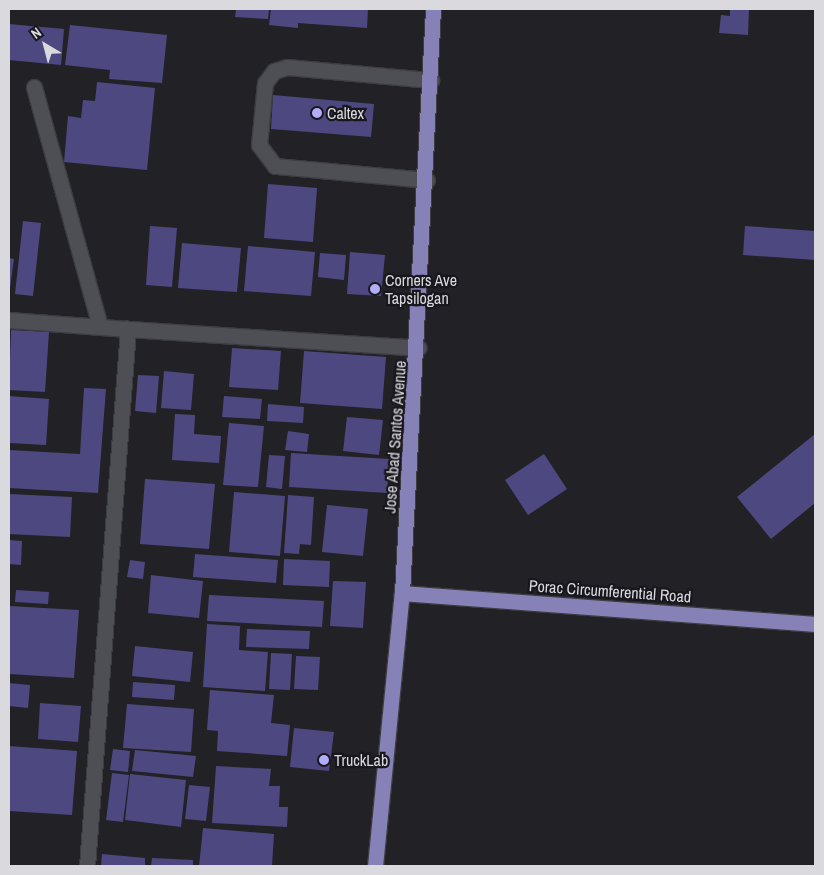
<!DOCTYPE html>
<html>
<head>
<meta charset="utf-8">
<style>
  body { margin:0 }
  #map { position:relative; width:824px; height:875px; overflow:hidden; background:#212126; font-family:"Archivo Narrow",sans-serif }
  div>[style] { position:absolute }
  .building>* { inset:0; background:#4e4881 }
  .roads { filter:drop-shadow(1px 0 #3c3c41) drop-shadow(-1px 0 #3c3c41) drop-shadow(0 1px #3c3c41) drop-shadow(0 -1px #3c3c41) }
  .minor>* { height:15px; margin:-7.5px; padding:0 7.5px; transform-origin:7.5px; border-radius:7.5px; background:#4e4e55 }
  .major>* { height:15px; margin:-7.5px; padding:0 7.5px; transform-origin:7.5px; border-radius:7.5px; background:#8682b8 }
  .dots>* { width:14px; height:14px; translate:-50% -50%; box-sizing:border-box; border:2px solid #18171d; border-radius:50% }
  span { translate:-50% -50%; white-space:nowrap; text-align:center; line-height:1.15; -webkit-text-stroke:4.5px #18171d; paint-order:stroke }
  .poi-label { font-size:16px; color:#dadade }
  .left { translate:0 -50%; text-align:left }
  .street-label { font-size:16px; color:#dadade }
  .frame { position:absolute; inset:0; border:10px solid #dadade; pointer-events:none }
  .north { position:absolute; left:20px; top:20px; width:50px; height:50px; -webkit-text-stroke:4px #18171d; paint-order:stroke; rotate:323deg; font-size:14px; font-weight:700; line-height:20px; text-align:center; color:#dadade }
  .north::after { content:''; display:block; margin:auto; width:18px; height:22px; background:#dadade; clip-path:polygon(50% 0,100% 100%,50% 72%,0 100%) }
</style>
</head>
<body>
<div id="map">
  <div class="building">
    <i style="clip-path:polygon(236px 9px,269px 9px,268px 19px,235px 17px)"></i>
    <i style="clip-path:polygon(271px 9px,368px 9px,367px 28px,298px 23px,298px 28px,269px 25px)"></i>
    <i style="clip-path:polygon(730px 9px,749px 9px,748px 35px,719px 33px,721px 15px,730px 16px)"></i>
    <i style="clip-path:polygon(9px 24px,64px 29px,61px 65px,9px 60px)"></i>
    <i style="clip-path:polygon(70px 25px,167px 35px,162px 83px,109px 79px,110px 70px,65px 65px)"></i>
    <i style="clip-path:polygon(97px 82px,155px 88px,147px 170px,64px 162px,68px 116px,81px 118px,83px 100px,95px 101px)"></i>
    <i style="clip-path:polygon(273px 95px,374px 104px,371px 137px,271px 129px)"></i>
    <i style="clip-path:polygon(268px 184px,317px 188px,313px 242px,264px 238px)"></i>
    <i style="clip-path:polygon(23px 221px,41px 223px,33px 296px,15px 294px)"></i>
    <i style="clip-path:polygon(150px 226px,177px 228px,172px 287px,146px 285px)"></i>
    <i style="clip-path:polygon(745px 226px,815px 231px,815px 260px,743px 255px)"></i>
    <i style="clip-path:polygon(182px 243px,241px 248px,237px 292px,178px 288px)"></i>
    <i style="clip-path:polygon(248px 246px,315px 252px,311px 296px,244px 291px)"></i>
    <i style="clip-path:polygon(350px 252px,385px 255px,381px 296px,347px 294px)"></i>
    <i style="clip-path:polygon(320px 253px,346px 255px,344px 280px,318px 277px)"></i>
    <i style="clip-path:polygon(9px 258px,14px 259px,10px 288px,9px 288px)"></i>
    <i style="clip-path:polygon(11px 330px,49px 332px,45px 392px,9px 390px)"></i>
    <i style="clip-path:polygon(232px 348px,281px 351px,278px 390px,229px 387px)"></i>
    <i style="clip-path:polygon(304px 351px,386px 357px,382px 409px,300px 403px)"></i>
    <i style="clip-path:polygon(164px 371px,194px 374px,191px 410px,161px 408px)"></i>
    <i style="clip-path:polygon(138px 375px,159px 376px,156px 413px,135px 411px)"></i>
    <i style="clip-path:polygon(84px 388px,106px 389px,98px 493px,9px 488px,9px 450px,80px 454px)"></i>
    <i style="clip-path:polygon(9px 396px,49px 399px,46px 445px,9px 443px)"></i>
    <i style="clip-path:polygon(224px 396px,262px 399px,260px 419px,222px 417px)"></i>
    <i style="clip-path:polygon(268px 404px,304px 407px,303px 423px,267px 421px)"></i>
    <i style="clip-path:polygon(175px 414px,195px 415px,194px 434px,221px 436px,219px 463px,172px 460px)"></i>
    <i style="clip-path:polygon(347px 417px,383px 420px,379px 455px,343px 451px)"></i>
    <i style="clip-path:polygon(229px 423px,264px 426px,258px 487px,223px 485px)"></i>
    <i style="clip-path:polygon(288px 431px,309px 434px,307px 452px,285px 450px)"></i>
    <i style="clip-path:polygon(815px 434px,815px 503px,771px 539px,737px 497px)"></i>
    <i style="clip-path:polygon(291px 453px,389px 459px,387px 493px,289px 487px)"></i>
    <i style="clip-path:polygon(544px 454px,567px 489px,528px 515px,505px 480px)"></i>
    <i style="clip-path:polygon(269px 455px,285px 456px,282px 489px,266px 487px)"></i>
    <i style="clip-path:polygon(145px 479px,215px 484px,209px 549px,140px 544px)"></i>
    <i style="clip-path:polygon(234px 492px,285px 496px,280px 556px,229px 552px)"></i>
    <i style="clip-path:polygon(9px 494px,72px 497px,70px 537px,9px 534px)"></i>
    <i style="clip-path:polygon(288px 495px,314px 497px,311px 545px,300px 544px,299px 554px,284px 553px)"></i>
    <i style="clip-path:polygon(327px 505px,368px 509px,363px 556px,322px 552px)"></i>
    <i style="clip-path:polygon(9px 540px,22px 541px,21px 565px,9px 564px)"></i>
    <i style="clip-path:polygon(195px 554px,278px 560px,276px 583px,193px 577px)"></i>
    <i style="clip-path:polygon(284px 559px,330px 561px,329px 587px,283px 585px)"></i>
    <i style="clip-path:polygon(130px 560px,145px 562px,143px 579px,127px 577px)"></i>
    <i style="clip-path:polygon(151px 575px,203px 581px,199px 618px,148px 613px)"></i>
    <i style="clip-path:polygon(333px 581px,366px 582px,363px 628px,330px 626px)"></i>
    <i style="clip-path:polygon(16px 590px,49px 592px,48px 604px,15px 602px)"></i>
    <i style="clip-path:polygon(209px 595px,324px 601px,322px 627px,207px 621px)"></i>
    <i style="clip-path:polygon(9px 606px,79px 610px,74px 678px,9px 674px)"></i>
    <i style="clip-path:polygon(207px 624px,240px 626px,239px 650px,268px 652px,265px 691px,203px 687px)"></i>
    <i style="clip-path:polygon(247px 629px,310px 631px,309px 649px,246px 647px)"></i>
    <i style="clip-path:polygon(135px 646px,193px 652px,190px 682px,132px 676px)"></i>
    <i style="clip-path:polygon(271px 653px,292px 654px,290px 690px,269px 689px)"></i>
    <i style="clip-path:polygon(296px 656px,320px 657px,318px 690px,294px 689px)"></i>
    <i style="clip-path:polygon(133px 682px,175px 685px,174px 700px,132px 697px)"></i>
    <i style="clip-path:polygon(9px 683px,30px 685px,28px 708px,9px 706px)"></i>
    <i style="clip-path:polygon(210px 690px,274px 695px,271px 723px,290px 725px,287px 756px,217px 751px,218px 731px,207px 730px)"></i>
    <i style="clip-path:polygon(40px 703px,81px 706px,78px 742px,38px 739px)"></i>
    <i style="clip-path:polygon(127px 704px,194px 709px,191px 752px,123px 748px)"></i>
    <i style="clip-path:polygon(294px 728px,334px 732px,329px 771px,290px 767px)"></i>
    <i style="clip-path:polygon(9px 746px,77px 751px,72px 815px,9px 811px)"></i>
    <i style="clip-path:polygon(113px 749px,130px 751px,128px 772px,110px 770px)"></i>
    <i style="clip-path:polygon(135px 750px,196px 756px,193px 777px,132px 771px)"></i>
    <i style="clip-path:polygon(216px 766px,271px 769px,269px 786px,280px 786px,279px 807px,288px 807px,287px 827px,212px 823px)"></i>
    <i style="clip-path:polygon(112px 773px,129px 775px,123px 822px,106px 820px)"></i>
    <i style="clip-path:polygon(130px 774px,186px 780px,181px 827px,125px 820px)"></i>
    <i style="clip-path:polygon(189px 785px,210px 787px,206px 821px,185px 819px)"></i>
    <i style="clip-path:polygon(203px 828px,274px 834px,272px 866px,199px 866px)"></i>
    <i style="clip-path:polygon(102px 854px,145px 858px,145px 866px,101px 866px)"></i>
    <i style="clip-path:polygon(152px 858px,193px 860px,193px 866px,151px 866px)"></i>
  </div>
  <div class="roads">
    <div class="minor">
      <i style="left:34px;top:87px;width:248px;rotate:74.6deg"></i>
      <i style="left:427px;top:180px;width:153px;rotate:-174.7deg"></i>
      <i style="left:275px;top:166px;width:26px;rotate:-127deg"></i>
      <i style="left:259px;top:145px;width:62px;rotate:-84.5deg"></i>
      <i style="left:265px;top:83px;width:15px;rotate:-53deg"></i>
      <i style="left:274px;top:71px;width:14px;rotate:-17deg"></i>
      <i style="left:287px;top:67px;width:145px;rotate:5.2deg"></i>
      <i style="left:9px;top:320px;width:119px;rotate:4.3deg"></i>
      <i style="left:87px;top:866px;width:539px;rotate:-85.63deg"></i>
      <i style="left:128px;top:329px;width:291px;rotate:3.7deg"></i>
    </div>
    <div class="major">
      <i style="left:402px;top:593px;width:414px;rotate:4.3deg"></i>
      <i style="left:375px;top:866px;width:274px;rotate:-84.4deg"></i>
      <i style="left:402px;top:593px;width:585px;rotate:-86.96deg"></i>
    </div>
  </div>
  <div class="dots">
    <i style="left:317px;top:113px;background:#b2adf9"></i>
    <i style="left:375px;top:289px;background:#b2adf9"></i>
    <i style="left:324px;top:760px;background:#b2adf9"></i>
  </div>
  <div class="poi-label">
    <span class="left" style="left:327px;top:113px">Caltex</span>
    <span class="left" style="left:385px;top:289px">Corners Ave<br>Tapsilogan</span>
    <span class="left" style="left:334px;top:760px">TruckLab</span>
  </div>
  <div class="street-label">
    <span style="left:395px;top:437px;rotate:-86deg">Jose Abad Santos Avenue</span>
    <span style="left:610px;top:591px;rotate:4deg">Porac Circumferential Road</span>
  </div>
  <div class="frame"></div>
  <div class="north">N</div>
</div>
</body>
</html>
